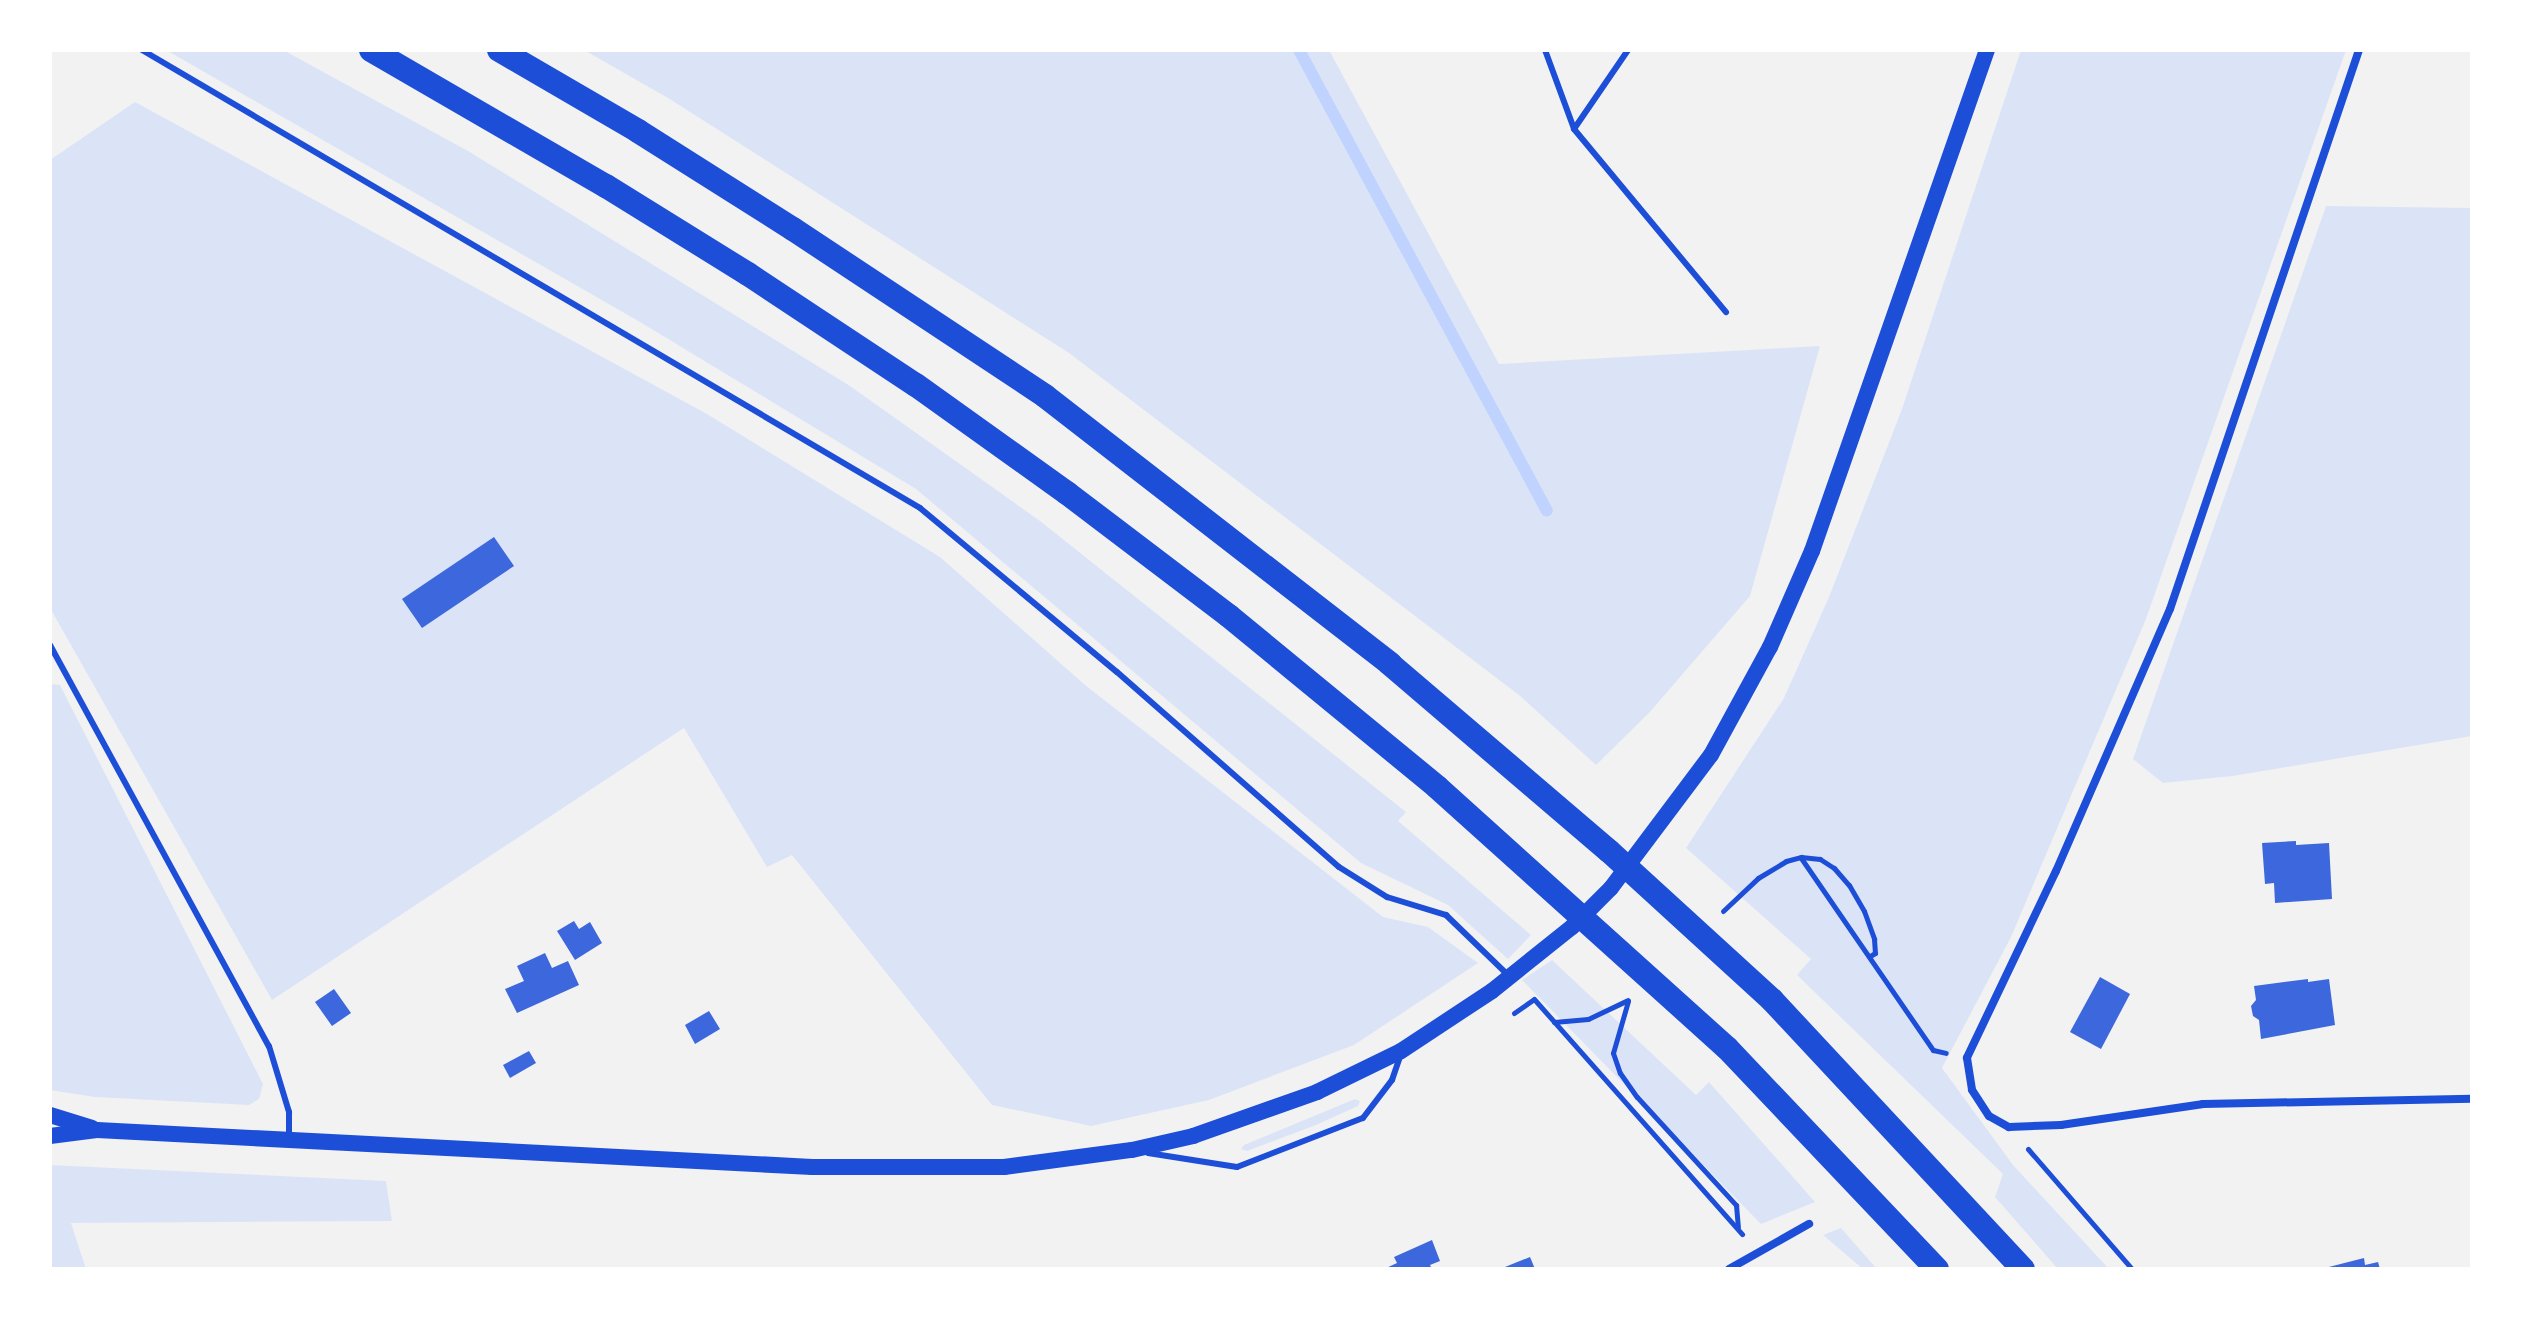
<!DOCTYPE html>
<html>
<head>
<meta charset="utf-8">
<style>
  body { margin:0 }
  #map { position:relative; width:2522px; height:1319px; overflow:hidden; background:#f2f2f2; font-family:Karla,sans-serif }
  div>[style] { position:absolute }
  .green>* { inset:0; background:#dbe4f7 }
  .stream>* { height:12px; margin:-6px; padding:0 6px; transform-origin:6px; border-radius:6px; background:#bfd3fe }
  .building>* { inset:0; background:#3d67dc }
  .path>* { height:5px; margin:-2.5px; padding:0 2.5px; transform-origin:2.5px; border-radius:2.5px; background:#1d4ed8 }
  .service>* { height:6px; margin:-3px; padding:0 3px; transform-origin:3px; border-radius:3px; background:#1d4ed8 }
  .minor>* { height:8px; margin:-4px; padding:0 4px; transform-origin:4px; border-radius:4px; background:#1d4ed8 }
  .secondary>* { height:16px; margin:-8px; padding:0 8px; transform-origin:8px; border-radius:8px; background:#1d4ed8 }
  .motorway>* { height:24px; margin:-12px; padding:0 12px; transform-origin:12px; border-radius:12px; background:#1d4ed8 }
  span { translate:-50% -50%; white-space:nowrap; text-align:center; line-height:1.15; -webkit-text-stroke:7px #fff; paint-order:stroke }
  .frame { position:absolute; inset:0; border:52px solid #fff; pointer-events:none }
</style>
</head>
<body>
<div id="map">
  <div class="green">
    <i style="clip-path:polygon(166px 50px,283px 50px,468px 151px,850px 386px,1040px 521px,1406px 812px,1398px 821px,1531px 935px,1508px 959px,1448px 905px,1361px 863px,916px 489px,640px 322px)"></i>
    <i style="clip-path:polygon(584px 50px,1329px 50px,1499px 364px,1820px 346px,1750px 596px,1649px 713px,1596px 765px,1519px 695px,1069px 353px,668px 98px)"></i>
    <i style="clip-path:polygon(2021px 50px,2346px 50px,2146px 619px,2011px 937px,1942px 1068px,2013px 1165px,2109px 1269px,2058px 1269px,1995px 1197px,2003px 1174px,1797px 975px,1811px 959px,1686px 848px,1784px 698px,1829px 597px,1902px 409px)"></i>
    <i style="clip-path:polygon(135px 102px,707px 414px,940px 557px,1085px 685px,1383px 917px,1428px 927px,1478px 963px,1354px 1045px,1209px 1100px,1091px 1126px,992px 1105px,792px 855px,767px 867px,684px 728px,272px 1000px,50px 608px,50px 160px)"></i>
    <i style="clip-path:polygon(2326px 206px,2472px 208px,2472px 736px,2233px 776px,2163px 783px,2133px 759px)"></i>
    <i style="clip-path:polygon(50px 684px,60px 685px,263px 1084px,259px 1099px,249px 1105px,95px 1097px,50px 1090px)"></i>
    <i style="clip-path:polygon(1552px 960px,1696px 1095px,1709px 1082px,1815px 1202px,1761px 1224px,1522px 980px)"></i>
    <i style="clip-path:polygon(1355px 1099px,1360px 1101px,1358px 1106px,1316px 1125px,1247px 1151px,1241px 1149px,1244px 1145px)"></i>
    <i style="clip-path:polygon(50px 1165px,386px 1181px,392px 1221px,71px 1223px,86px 1269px,50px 1269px)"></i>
    <i style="clip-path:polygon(1841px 1228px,1877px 1269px,1863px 1269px,1823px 1235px)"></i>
  </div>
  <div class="stream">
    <i style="left:1299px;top:50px;width:523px;rotate:61.72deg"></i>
  </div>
  <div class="building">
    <i style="clip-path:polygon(494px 537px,514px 566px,422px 628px,402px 599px)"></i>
    <i style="clip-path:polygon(2296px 841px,2296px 845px,2329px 843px,2332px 899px,2275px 903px,2274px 883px,2265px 884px,2262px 843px)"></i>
    <i style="clip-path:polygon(574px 921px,579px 929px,590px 922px,602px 943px,575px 960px,557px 931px)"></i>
    <i style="clip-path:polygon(545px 953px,552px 968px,568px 961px,579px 985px,517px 1013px,505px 989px,524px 981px,517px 966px)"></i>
    <i style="clip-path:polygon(2100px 977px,2130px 994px,2101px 1049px,2070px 1032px)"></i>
    <i style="clip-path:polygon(2308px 979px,2308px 982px,2329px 979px,2335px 1025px,2261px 1039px,2259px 1020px,2253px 1016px,2251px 1006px,2256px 1000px,2254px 986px)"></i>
    <i style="clip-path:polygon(334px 989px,351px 1013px,332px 1026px,315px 1002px)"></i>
    <i style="clip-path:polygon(709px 1011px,720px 1029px,695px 1044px,685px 1025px)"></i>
    <i style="clip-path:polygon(529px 1051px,536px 1063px,510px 1078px,503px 1065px)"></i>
    <i style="clip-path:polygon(1432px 1240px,1440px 1261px,1430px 1265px,1432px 1269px,1384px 1269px,1397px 1263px,1394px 1257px)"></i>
    <i style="clip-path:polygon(1530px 1257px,1535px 1269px,1500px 1269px)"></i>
    <i style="clip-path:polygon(2364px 1258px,2365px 1265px,2378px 1262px,2380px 1269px,2321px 1269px)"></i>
  </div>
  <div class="path">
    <i style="left:1801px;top:858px;width:233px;rotate:55.5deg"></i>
    <i style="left:1933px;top:1050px;width:13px;rotate:13deg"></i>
    <i style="left:1723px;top:911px;width:48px;rotate:-43.3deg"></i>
    <i style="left:1758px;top:878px;width:33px;rotate:-31deg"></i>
    <i style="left:1786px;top:861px;width:16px;rotate:-15deg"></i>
    <i style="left:1801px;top:857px;width:19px;rotate:6deg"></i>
    <i style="left:1820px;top:859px;width:17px;rotate:33deg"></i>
    <i style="left:1834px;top:868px;width:23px;rotate:49deg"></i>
    <i style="left:1849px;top:885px;width:30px;rotate:60deg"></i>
    <i style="left:1864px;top:911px;width:30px;rotate:70deg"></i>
    <i style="left:1874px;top:939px;width:14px;rotate:86deg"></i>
    <i style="left:1875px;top:953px;width:6px;rotate:149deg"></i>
    <i style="left:1628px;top:1001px;width:54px;rotate:106.1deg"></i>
    <i style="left:1613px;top:1053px;width:21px;rotate:71deg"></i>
    <i style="left:1620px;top:1073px;width:29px;rotate:55deg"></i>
    <i style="left:1637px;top:1097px;width:147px;rotate:47.5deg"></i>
    <i style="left:1736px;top:1205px;width:22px;rotate:85deg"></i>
    <i style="left:1514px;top:1013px;width:24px;rotate:-35deg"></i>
    <i style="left:1534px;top:999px;width:314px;rotate:48.5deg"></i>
    <i style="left:1554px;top:1022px;width:34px;rotate:-5deg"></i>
    <i style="left:1588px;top:1019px;width:44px;rotate:-25.4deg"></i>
    <i style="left:2028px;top:1149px;width:159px;rotate:49.1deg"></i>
  </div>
  <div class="service">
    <i style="left:142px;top:50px;width:903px;rotate:30.48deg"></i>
    <i style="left:920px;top:508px;width:256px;rotate:39.8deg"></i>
    <i style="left:1117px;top:672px;width:295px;rotate:41.3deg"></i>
    <i style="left:1339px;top:867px;width:57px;rotate:32deg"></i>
    <i style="left:1387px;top:897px;width:62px;rotate:17deg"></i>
    <i style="left:1446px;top:915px;width:89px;rotate:44.1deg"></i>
    <i style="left:1545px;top:50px;width:84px;rotate:69.8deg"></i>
    <i style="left:1574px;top:129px;width:238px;rotate:50.3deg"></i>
    <i style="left:1574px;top:129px;width:96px;rotate:-55.6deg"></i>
    <i style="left:50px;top:645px;width:457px;rotate:61.4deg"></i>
    <i style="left:269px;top:1046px;width:69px;rotate:73.1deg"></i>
    <i style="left:289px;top:1112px;width:27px;rotate:90deg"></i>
    <i style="left:1148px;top:1153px;width:90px;rotate:8.9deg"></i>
    <i style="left:1237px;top:1167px;width:135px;rotate:-21.3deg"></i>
    <i style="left:1363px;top:1118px;width:48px;rotate:-52.7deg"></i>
    <i style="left:1392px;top:1080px;width:28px;rotate:-71deg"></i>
  </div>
  <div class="minor">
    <i style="left:2359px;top:50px;width:590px;rotate:108.68deg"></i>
    <i style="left:2170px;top:609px;width:286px;rotate:113.5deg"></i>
    <i style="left:2056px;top:871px;width:207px;rotate:115.5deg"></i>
    <i style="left:1967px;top:1058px;width:32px;rotate:81deg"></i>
    <i style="left:1972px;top:1090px;width:31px;rotate:57deg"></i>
    <i style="left:1989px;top:1116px;width:23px;rotate:29deg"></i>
    <i style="left:2009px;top:1127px;width:52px;rotate:-2.2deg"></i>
    <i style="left:2061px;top:1125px;width:144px;rotate:-8.4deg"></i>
    <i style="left:2203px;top:1104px;width:269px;rotate:-1.1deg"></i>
    <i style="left:1729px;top:1269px;width:92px;rotate:-29.4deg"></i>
  </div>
  <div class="secondary">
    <i style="left:50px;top:1115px;width:44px;rotate:17.2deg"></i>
    <i style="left:50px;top:1136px;width:47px;rotate:-7.3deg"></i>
    <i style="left:97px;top:1130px;width:716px;rotate:2.96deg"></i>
    <i style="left:812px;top:1167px;width:192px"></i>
    <i style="left:1004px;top:1167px;width:129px;rotate:-7.6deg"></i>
    <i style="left:1132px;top:1150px;width:63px;rotate:-12.9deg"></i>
    <i style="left:1193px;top:1136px;width:132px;rotate:-19.5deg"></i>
    <i style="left:1317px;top:1092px;width:93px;rotate:-26deg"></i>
    <i style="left:1401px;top:1051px;width:109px;rotate:-33.4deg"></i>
    <i style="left:1492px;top:991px;width:102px;rotate:-38.7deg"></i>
    <i style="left:1572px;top:927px;width:55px;rotate:-45deg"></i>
    <i style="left:1611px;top:888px;width:166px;rotate:-53.1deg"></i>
    <i style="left:1711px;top:755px;width:123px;rotate:-61.4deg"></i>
    <i style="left:1770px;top:647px;width:105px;rotate:-66.4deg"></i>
    <i style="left:1812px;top:551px;width:531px;rotate:-70.75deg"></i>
  </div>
  <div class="motorway">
    <i style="left:371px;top:50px;width:272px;rotate:30.1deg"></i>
    <i style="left:606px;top:186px;width:167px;rotate:31.8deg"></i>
    <i style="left:748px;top:274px;width:201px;rotate:33.5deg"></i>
    <i style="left:916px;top:385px;width:186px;rotate:35.6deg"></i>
    <i style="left:1067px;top:493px;width:203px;rotate:37.2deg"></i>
    <i style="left:1229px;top:616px;width:269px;rotate:39.4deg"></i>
    <i style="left:1437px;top:787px;width:390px;rotate:42deg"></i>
    <i style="left:1727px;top:1048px;width:305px;rotate:46.5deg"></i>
    <i style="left:499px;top:50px;width:161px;rotate:30.2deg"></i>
    <i style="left:638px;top:131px;width:183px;rotate:32.3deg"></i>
    <i style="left:793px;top:229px;width:302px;rotate:33.5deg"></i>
    <i style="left:1045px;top:396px;width:437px;rotate:37.8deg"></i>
    <i style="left:1390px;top:664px;width:288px;rotate:40.5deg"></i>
    <i style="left:1609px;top:851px;width:221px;rotate:42.4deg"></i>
    <i style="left:1772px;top:1000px;width:368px;rotate:47deg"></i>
  </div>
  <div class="frame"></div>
</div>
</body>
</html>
